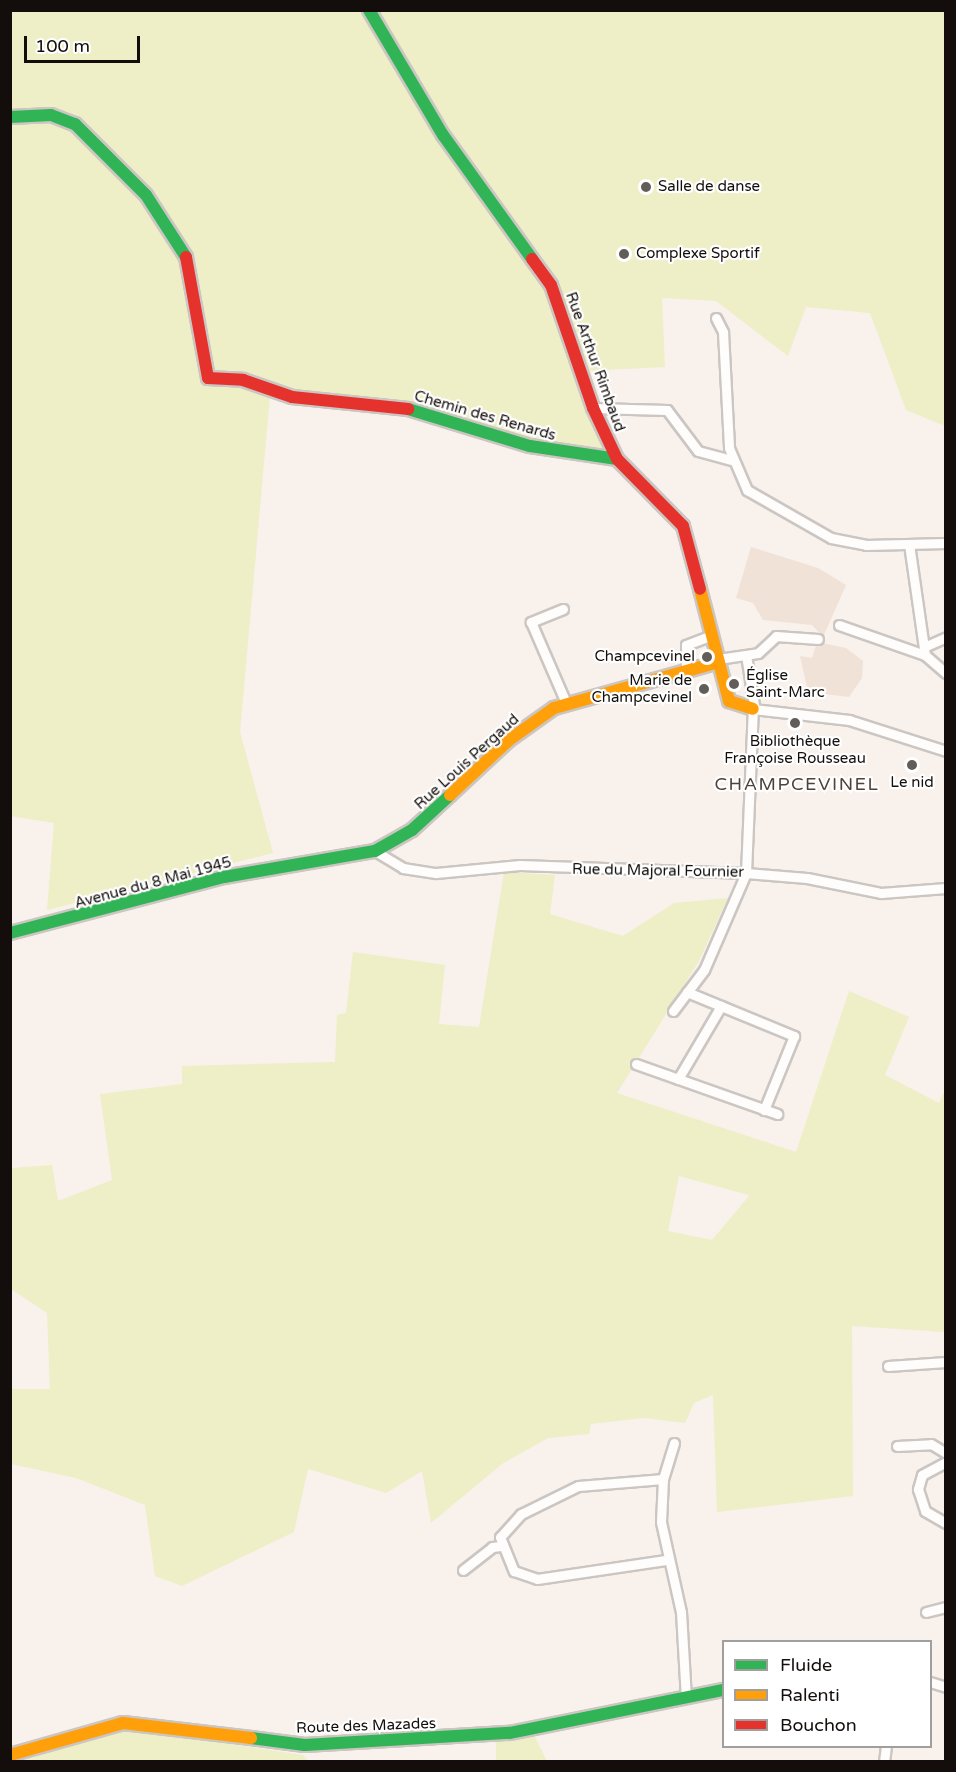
<!DOCTYPE html>
<html>
<head>
<meta charset="utf-8">
<style>
  body { margin:0 }
  #map { position:relative; width:956px; height:1772px; overflow:hidden; background:#f8f1ec; font-family:"Varela Round",sans-serif }
  div>[style] { position:absolute }
  .built>* { inset:0; background:#f1e2d8 }
  .green>* { inset:0; background:#eeeec7 }
  .roads { filter:drop-shadow(2px 0 #ccc6c2) drop-shadow(-2px 0 #ccc6c2) drop-shadow(0 2px #ccc6c2) drop-shadow(0 -2px #ccc6c2) }
  .street>* { height:9px; margin:-4.5px; padding:0 4.5px; transform-origin:4.5px; border-radius:4.5px; background:#fefdfc }
  .fast>* { height:12px; margin:-6px; padding:0 6px; transform-origin:6px; border-radius:6px; background:#30b455 }
  .slow>* { height:12px; margin:-6px; padding:0 6px; transform-origin:6px; border-radius:6px; background:#ff9f0a }
  .jam>* { height:12px; margin:-6px; padding:0 6px; transform-origin:6px; border-radius:6px; background:#e5322d }
  .dots>* { width:16px; height:16px; translate:-50% -50%; box-sizing:border-box; border:3px solid #fff; border-radius:50% }
  span { translate:-50% -50%; white-space:nowrap; text-align:center; line-height:1.15; -webkit-text-stroke:4.5px #fff; paint-order:stroke }
  .poi-label { font-size:15px; color:#130e0b }
  .left { translate:0 -50%; text-align:left }
  .right { translate:-100% -50%; text-align:right }
  .street-label { font-size:15px; color:#130e0b }
  .quarter-label { font-size:18px; color:#4e423b; letter-spacing:1.5px }
  .frame { position:absolute; inset:0; border:12px solid #130e0b; pointer-events:none }
  .legend { position:absolute; left:722px; top:1640px; width:210px; height:108px; box-sizing:border-box; background:#fff; border:2px solid #a19f9d; margin:0; padding:8px 10px; list-style:none; font-size:18px; color:#130e0b }
  .legend li { display:flex; align-items:center; gap:12px; height:30px }
  .legend b { width:30px; border:2px solid #a19f9d }
  .scale { position:absolute; left:24px; top:36px; width:116px; height:27px; box-sizing:border-box; border:3px solid #130e0b; border-top:0; padding-left:8px; font-size:18px; line-height:21px; white-space:nowrap; color:#130e0b; -webkit-text-stroke:4px #fff; paint-order:stroke }
</style>
</head>
<body>
<div id="map">
  <div class="built">
    <i style="clip-path:polygon(751px 547px,818px 568px,846px 585px,823px 637px,812px 625px,763px 620px,753px 603px,736px 598px)"></i>
    <i style="clip-path:polygon(817px 642px,846px 648px,863px 661px,862px 678px,849px 697px,808px 692px,800px 656px,812px 658px)"></i>
  </div>
  <div class="green">
    <i style="clip-path:polygon(10px 11px,945px 11px,945px 426px,906px 410px,870px 313px,806px 307px,788px 356px,716px 301px,662px 298px,665px 367px,583px 371px,554px 279px,481px 184px,553px 303px,617px 467px,515px 446px,422px 416px,270px 396px,240px 732px,273px 853px,47px 910px,54px 823px,10px 816px)"></i>
    <i style="clip-path:polygon(evenodd,504px 872px,555px 875px,550px 914px,623px 936px,674px 903px,728px 898px,699px 961px,617px 1093px,796px 1152px,849px 991px,909px 1017px,885px 1075px,939px 1103px,945px 1090px,945px 1332px,852px 1326px,853px 1496px,717px 1512px,713px 1395px,694px 1403px,685px 1423px,644px 1418px,591px 1424px,589px 1434px,548px 1438px,502px 1464px,431px 1523px,422px 1471px,386px 1493px,308px 1469px,294px 1532px,182px 1586px,155px 1576px,145px 1505px,76px 1478px,11px 1464px,11px 1389px,50px 1389px,47px 1313px,11px 1289px,11px 1168px,52px 1165px,58px 1201px,112px 1180px,100px 1094px,182px 1084px,182px 1066px,335px 1062px,337px 1015px,346px 1013px,353px 952px,445px 965px,439px 1024px,479px 1027px,504px 872px,679px 1176px,749px 1195px,749px 1196px,712px 1240px,668px 1231px,679px 1176px)"></i>
    <i style="clip-path:polygon(127px 1728px,303px 1755px,308px 1761px,20px 1762px)"></i>
    <i style="clip-path:polygon(534px 1735px,547px 1761px,496px 1761px,496px 1739px)"></i>
  </div>
  <div class="roads">
    <div class="street">
      <i style="left:716px;top:318px;width:16px;rotate:63deg"></i>
      <i style="left:723px;top:332px;width:116px;rotate:87deg"></i>
      <i style="left:729px;top:448px;width:46px;rotate:66.8deg"></i>
      <i style="left:747px;top:490px;width:97px;rotate:29.7deg"></i>
      <i style="left:831px;top:538px;width:36px;rotate:11deg"></i>
      <i style="left:866px;top:545px;width:80px;rotate:-1.4deg"></i>
      <i style="left:593px;top:408px;width:74px;rotate:1.5deg"></i>
      <i style="left:667px;top:410px;width:51px;rotate:52.9deg"></i>
      <i style="left:698px;top:451px;width:35px;rotate:15deg"></i>
      <i style="left:909px;top:544px;width:112px;rotate:81.8deg"></i>
      <i style="left:925px;top:655px;width:28px;rotate:41deg"></i>
      <i style="left:563px;top:609px;width:35px;rotate:158deg"></i>
      <i style="left:531px;top:622px;width:88px;rotate:66.6deg"></i>
      <i style="left:839px;top:625px;width:91px;rotate:19.2deg"></i>
      <i style="left:924px;top:647px;width:24px;rotate:-24deg"></i>
      <i style="left:746px;top:655px;width:51px;rotate:80.9deg"></i>
      <i style="left:718px;top:659px;width:40px;rotate:-8.5deg"></i>
      <i style="left:758px;top:653px;width:25px;rotate:-43deg"></i>
      <i style="left:776px;top:636px;width:42px;rotate:4.1deg"></i>
      <i style="left:686px;top:670px;width:25px;rotate:-90deg"></i>
      <i style="left:686px;top:645px;width:28px;rotate:-21deg"></i>
      <i style="left:375px;top:851px;width:33px;rotate:31deg"></i>
      <i style="left:403px;top:868px;width:33px;rotate:9deg"></i>
      <i style="left:436px;top:873px;width:84px;rotate:-5.4deg"></i>
      <i style="left:520px;top:865px;width:226px;rotate:2deg"></i>
      <i style="left:746px;top:873px;width:61px;rotate:4.7deg"></i>
      <i style="left:807px;top:878px;width:76px;rotate:11.5deg"></i>
      <i style="left:881px;top:893px;width:65px;rotate:-4.4deg"></i>
      <i style="left:687px;top:992px;width:116px;rotate:22.4deg"></i>
      <i style="left:794px;top:1036px;width:80px;rotate:112.1deg"></i>
      <i style="left:673px;top:1011px;width:51px;rotate:-52.9deg"></i>
      <i style="left:704px;top:970px;width:106px;rotate:-66.6deg"></i>
      <i style="left:746px;top:873px;width:164px;rotate:-87.6deg"></i>
      <i style="left:753px;top:709px;width:97px;rotate:6.5deg"></i>
      <i style="left:849px;top:720px;width:102px;rotate:17.7deg"></i>
      <i style="left:636px;top:1064px;width:150px;rotate:19.5deg"></i>
      <i style="left:678px;top:1079px;width:85px;rotate:-59.5deg"></i>
      <i style="left:888px;top:1366px;width:58px;rotate:-3.9deg"></i>
      <i style="left:674px;top:1443px;width:38px;rotate:107deg"></i>
      <i style="left:663px;top:1479px;width:43px;rotate:92.7deg"></i>
      <i style="left:661px;top:1522px;width:92px;rotate:77.5deg"></i>
      <i style="left:681px;top:1612px;width:86px;rotate:86.7deg"></i>
      <i style="left:897px;top:1446px;width:34px;rotate:-3deg"></i>
      <i style="left:931px;top:1444px;width:17px;rotate:31deg"></i>
      <i style="left:946px;top:1462px;width:27px;rotate:152deg"></i>
      <i style="left:922px;top:1475px;width:15px;rotate:106deg"></i>
      <i style="left:918px;top:1489px;width:23px;rotate:72deg"></i>
      <i style="left:925px;top:1511px;width:24px;rotate:30deg"></i>
      <i style="left:663px;top:1479px;width:85px;rotate:175.3deg"></i>
      <i style="left:578px;top:1486px;width:64px;rotate:153.8deg"></i>
      <i style="left:521px;top:1514px;width:31px;rotate:132deg"></i>
      <i style="left:500px;top:1537px;width:37px;rotate:68deg"></i>
      <i style="left:514px;top:1571px;width:24px;rotate:19deg"></i>
      <i style="left:537px;top:1579px;width:130px;rotate:-8.4deg"></i>
      <i style="left:463px;top:1570px;width:37px;rotate:-38deg"></i>
      <i style="left:492px;top:1547px;width:9px;rotate:-6deg"></i>
      <i style="left:926px;top:1612px;width:21px;rotate:-14deg"></i>
      <i style="left:930px;top:1682px;width:17px;rotate:17deg"></i>
      <i style="left:884px;top:1762px;width:16px;rotate:-83deg"></i>
    </div>
    <div class="fast">
      <i style="left:369px;top:10px;width:145px;rotate:59.4deg"></i>
      <i style="left:443px;top:135px;width:153px;rotate:54.3deg"></i>
      <i style="left:10px;top:117px;width:41px;rotate:-2.8deg"></i>
      <i style="left:51px;top:115px;width:26px;rotate:21deg"></i>
      <i style="left:75px;top:124px;width:100px;rotate:45deg"></i>
      <i style="left:146px;top:195px;width:74px;rotate:57.2deg"></i>
      <i style="left:408px;top:409px;width:127px;rotate:16.9deg"></i>
      <i style="left:530px;top:446px;width:88px;rotate:8.5deg"></i>
      <i style="left:10px;top:933px;width:221px;rotate:-14.7deg"></i>
      <i style="left:224px;top:877px;width:153px;rotate:-9.8deg"></i>
      <i style="left:375px;top:851px;width:43px;rotate:-29.6deg"></i>
      <i style="left:412px;top:830px;width:52px;rotate:-42.6deg"></i>
      <i style="left:251px;top:1738px;width:54px;rotate:7.4deg"></i>
      <i style="left:305px;top:1745px;width:205px;rotate:-3.4deg"></i>
      <i style="left:510px;top:1733px;width:218px;rotate:-11.4deg"></i>
    </div>
    <div class="slow">
      <i style="left:700px;top:589px;width:116px;rotate:75.5deg"></i>
      <i style="left:729px;top:701px;width:25px;rotate:18deg"></i>
      <i style="left:450px;top:795px;width:81px;rotate:-43deg"></i>
      <i style="left:509px;top:740px;width:55px;rotate:-35.4deg"></i>
      <i style="left:554px;top:708px;width:171px;rotate:-15.6deg"></i>
      <i style="left:10px;top:1755px;width:117px;rotate:-15.8deg"></i>
      <i style="left:123px;top:1723px;width:129px;rotate:6.7deg"></i>
    </div>
    <div class="jam">
      <i style="left:186px;top:257px;width:123px;rotate:79.7deg"></i>
      <i style="left:208px;top:378px;width:35px;rotate:3deg"></i>
      <i style="left:243px;top:380px;width:52px;rotate:19.1deg"></i>
      <i style="left:292px;top:397px;width:117px;rotate:5.9deg"></i>
      <i style="left:532px;top:259px;width:32px;rotate:54deg"></i>
      <i style="left:551px;top:285px;width:130px;rotate:71.1deg"></i>
      <i style="left:593px;top:408px;width:56px;rotate:64.8deg"></i>
      <i style="left:617px;top:459px;width:94px;rotate:45.4deg"></i>
      <i style="left:683px;top:526px;width:65px;rotate:74.9deg"></i>
    </div>
  </div>
  <div class="dots">
    <i style="left:646px;top:187px;background:#635d5a"></i>
    <i style="left:624px;top:254px;background:#635d5a"></i>
    <i style="left:707px;top:657px;background:#635d5a"></i>
    <i style="left:734px;top:684px;background:#635d5a"></i>
    <i style="left:704px;top:689px;background:#635d5a"></i>
    <i style="left:795px;top:723px;background:#635d5a"></i>
    <i style="left:912px;top:765px;background:#635d5a"></i>
  </div>
  <div class="poi-label">
    <span class="left" style="left:658px;top:187px">Salle de danse</span>
    <span class="left" style="left:636px;top:254px">Complexe Sportif</span>
    <span class="right" style="left:695px;top:657px">Champcevinel</span>
    <span class="left" style="left:746px;top:684px">Église<br>Saint-Marc</span>
    <span class="right" style="left:692px;top:689px">Marie de<br>Champcevinel</span>
    <span style="left:795px;top:750px">Bibliothèque<br>Françoise Rousseau</span>
    <span style="left:912px;top:783px">Le nid</span>
  </div>
  <div class="street-label">
    <span style="left:595px;top:362px;rotate:70deg">Rue Arthur Rimbaud</span>
    <span style="left:485px;top:416px;rotate:16deg">Chemin des Renards</span>
    <span style="left:467px;top:762px;rotate:-42deg">Rue Louis Pergaud</span>
    <span style="left:658px;top:871px;rotate:1deg">Rue du Majoral Fournier</span>
    <span style="left:153px;top:883px;rotate:-15deg">Avenue du 8 Mai 1945</span>
    <span style="left:366px;top:1726px;rotate:-2deg">Route des Mazades</span>
  </div>
  <div class="quarter-label">
    <span style="left:797px;top:784px">CHAMPCEVINEL</span>
  </div>
  <div class="frame"></div>
  <ul class="legend">
  <li><b style="height:8px;background:#30b455"></b>Fluide</li>
  <li><b style="height:8px;background:#ff9f0a"></b>Ralenti</li>
  <li><b style="height:8px;background:#e5322d"></b>Bouchon</li>
  </ul>
  <div class="scale">100 m</div>
</div>
</body>
</html>
